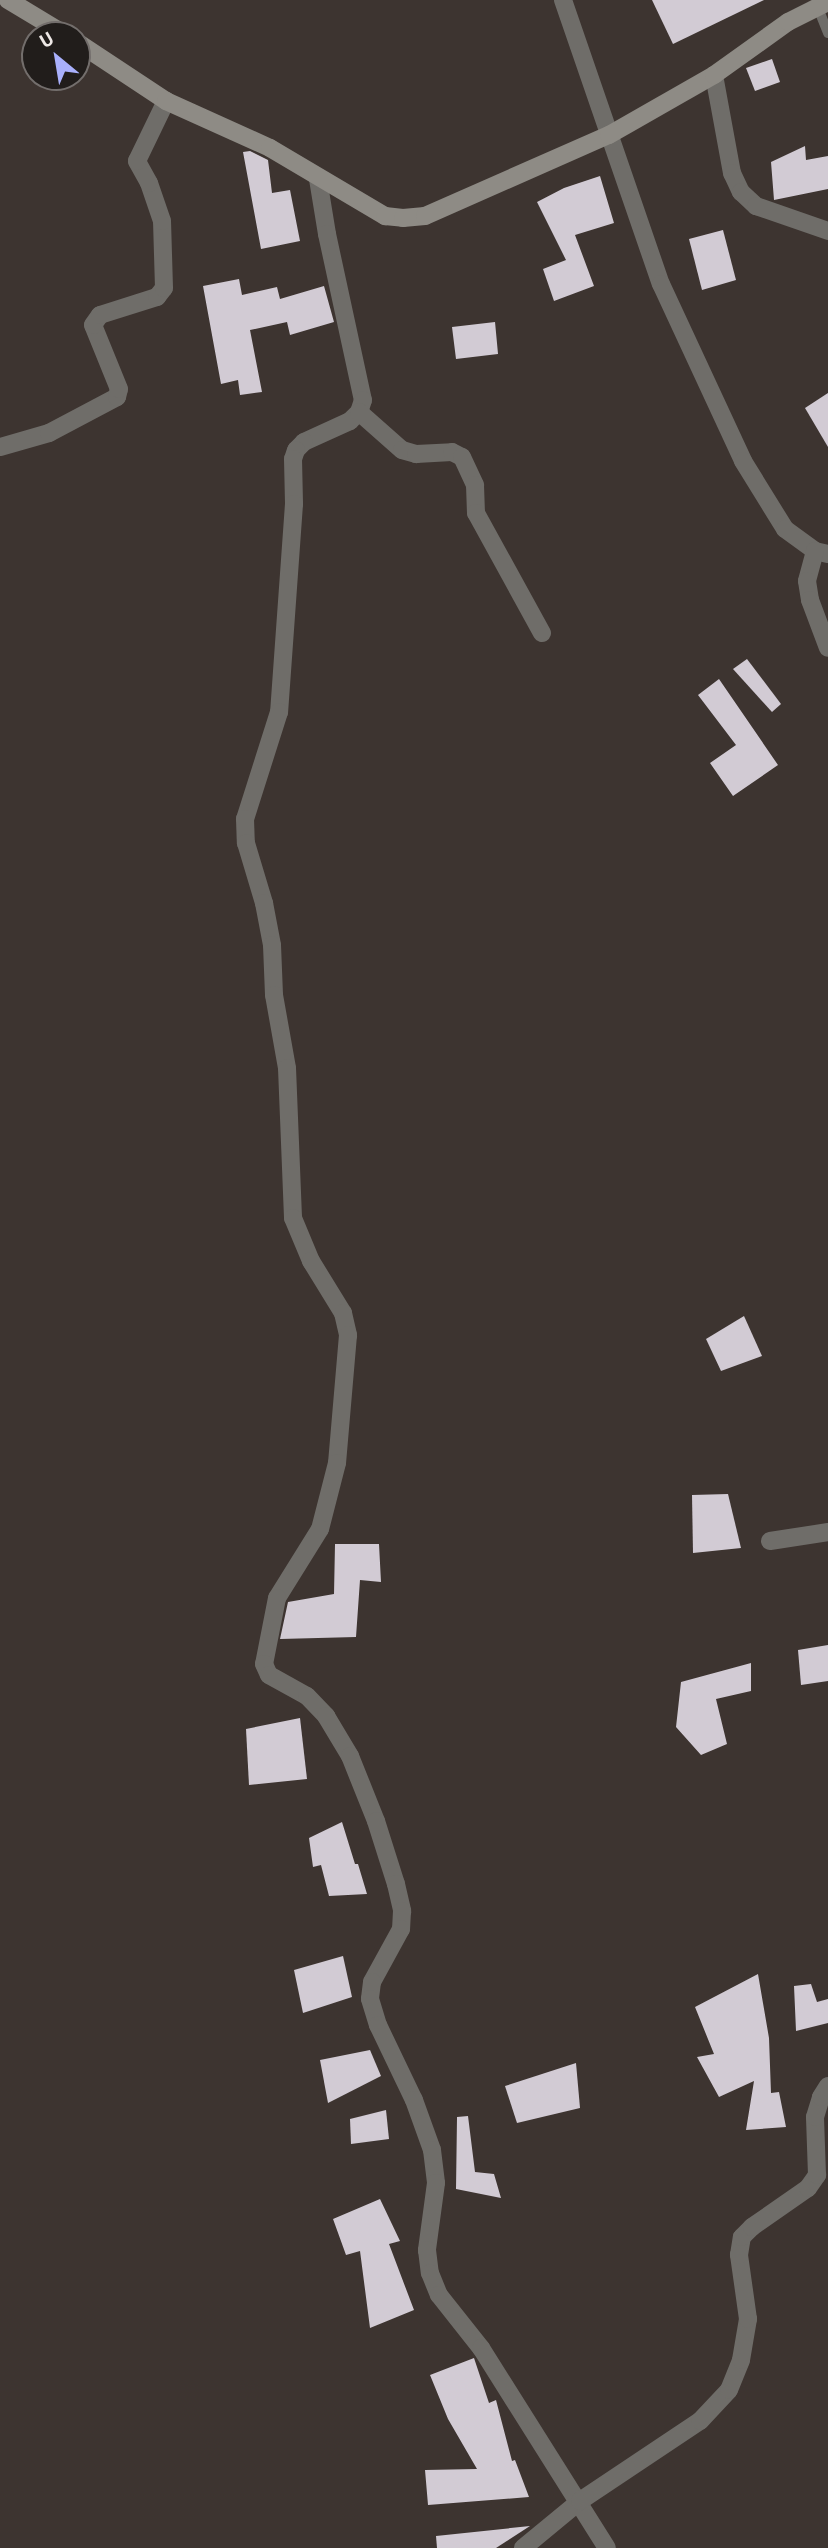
<!DOCTYPE html>
<html>
<head>
<meta charset="utf-8">
<style>
  body { margin:0 }
  #map { position:relative; width:828px; height:2548px; overflow:hidden; background:#3d3430; font-family:Barlow,sans-serif }
  div>[style] { position:absolute }
  .building>* { inset:0; background:#d2cbd4 }
  .lane>* { height:10px; margin:-5px; padding:0 5px; transform-origin:5px; border-radius:5px; background:#6f6d69 }
  .street>* { height:18px; margin:-9px; padding:0 9px; transform-origin:9px; border-radius:9px; background:#6f6d69 }
  .secondary>* { height:18px; margin:-9px; padding:0 9px; transform-origin:9px; border-radius:9px; background:#8e8b85 }
  span { translate:-50% -50%; white-space:nowrap; text-align:center; line-height:1.15; -webkit-text-stroke:7px #211d1b; paint-order:stroke }
  .north { position:absolute; left:21px; top:21px; width:70px; height:70px; box-sizing:border-box; background:#211d1b; border:2px solid #736e6c; border-radius:50%; rotate:330deg; font-size:19px; font-weight:700; line-height:28px; text-align:center; color:#eee8e6 }
  .north::after { content:''; display:block; margin:auto; width:24px; height:32px; background:#a9b0fc; clip-path:polygon(50% 0,100% 100%,50% 72%,0 100%) }
</style>
</head>
<body>
<div id="map">
  <div class="building">
    <i style="clip-path:polygon(652px 0,764px 0,673px 44px)"></i>
    <i style="clip-path:polygon(772px 59px,780px 82px,755px 91px,746px 68px)"></i>
    <i style="clip-path:polygon(805px 146px,806px 160px,828px 156px,828px 189px,774px 200px,771px 162px)"></i>
    <i style="clip-path:polygon(250px 151px,268px 160px,272px 193px,290px 190px,300px 241px,261px 249px,243px 152px)"></i>
    <i style="clip-path:polygon(600px 176px,614px 223px,575px 235px,594px 286px,554px 301px,543px 269px,566px 260px,537px 202px,564px 188px)"></i>
    <i style="clip-path:polygon(723px 230px,736px 280px,702px 290px,689px 239px)"></i>
    <i style="clip-path:polygon(239px 279px,242px 295px,277px 287px,280px 299px,324px 286px,334px 322px,290px 335px,287px 322px,250px 330px,262px 392px,240px 395px,238px 380px,221px 384px,203px 286px)"></i>
    <i style="clip-path:polygon(495px 322px,498px 354px,456px 359px,452px 327px)"></i>
    <i style="clip-path:polygon(828px 393px,828px 447px,805px 408px)"></i>
    <i style="clip-path:polygon(747px 659px,781px 704px,772px 712px,733px 669px)"></i>
    <i style="clip-path:polygon(719px 679px,778px 765px,733px 796px,710px 763px,736px 745px,698px 695px)"></i>
    <i style="clip-path:polygon(744px 1316px,762px 1356px,721px 1371px,706px 1339px)"></i>
    <i style="clip-path:polygon(728px 1494px,741px 1548px,693px 1553px,692px 1495px)"></i>
    <i style="clip-path:polygon(335px 1544px,379px 1544px,381px 1582px,360px 1580px,356px 1637px,280px 1639px,288px 1602px,334px 1594px)"></i>
    <i style="clip-path:polygon(828px 1645px,828px 1681px,801px 1685px,798px 1650px)"></i>
    <i style="clip-path:polygon(751px 1663px,751px 1691px,716px 1699px,727px 1744px,701px 1755px,676px 1727px,681px 1682px)"></i>
    <i style="clip-path:polygon(300px 1718px,307px 1779px,249px 1785px,246px 1729px)"></i>
    <i style="clip-path:polygon(342px 1822px,355px 1864px,358px 1864px,367px 1894px,329px 1896px,321px 1865px,313px 1867px,309px 1838px)"></i>
    <i style="clip-path:polygon(343px 1956px,352px 1997px,303px 2013px,294px 1970px)"></i>
    <i style="clip-path:polygon(758px 1974px,769px 2038px,771px 2093px,779px 2092px,786px 2127px,746px 2130px,754px 2081px,719px 2097px,697px 2057px,714px 2054px,695px 2007px)"></i>
    <i style="clip-path:polygon(811px 1984px,817px 2002px,828px 1999px,828px 2023px,796px 2031px,794px 1986px)"></i>
    <i style="clip-path:polygon(370px 2050px,381px 2076px,328px 2103px,320px 2060px)"></i>
    <i style="clip-path:polygon(576px 2063px,580px 2108px,517px 2123px,505px 2086px)"></i>
    <i style="clip-path:polygon(386px 2110px,389px 2139px,351px 2144px,350px 2119px)"></i>
    <i style="clip-path:polygon(468px 2116px,475px 2172px,494px 2174px,501px 2198px,456px 2189px,457px 2117px)"></i>
    <i style="clip-path:polygon(380px 2199px,400px 2241px,389px 2244px,414px 2310px,370px 2328px,360px 2251px,346px 2255px,333px 2219px)"></i>
    <i style="clip-path:polygon(474px 2358px,489px 2403px,496px 2400px,512px 2461px,515px 2460px,529px 2497px,428px 2505px,425px 2470px,477px 2469px,448px 2419px,430px 2375px)"></i>
    <i style="clip-path:polygon(530px 2526px,496px 2548px,437px 2548px,436px 2536px)"></i>
  </div>
  <div class="lane">
    <i style="left:818px;top:8px;width:27px;rotate:68deg"></i>
  </div>
  <div class="street">
    <i style="left:563px;top:0;width:300px;rotate:71deg"></i>
    <i style="left:661px;top:284px;width:195px;rotate:65.1deg"></i>
    <i style="left:743px;top:461px;width:80px;rotate:58.3deg"></i>
    <i style="left:785px;top:529px;width:37px;rotate:36deg"></i>
    <i style="left:815px;top:551px;width:13px;rotate:13deg"></i>
    <i style="left:714px;top:75px;width:100px;rotate:79.6deg"></i>
    <i style="left:732px;top:173px;width:21px;rotate:65deg"></i>
    <i style="left:741px;top:192px;width:21px;rotate:43deg"></i>
    <i style="left:756px;top:206px;width:76px;rotate:19.1deg"></i>
    <i style="left:318px;top:179px;width:56px;rotate:80.7deg"></i>
    <i style="left:327px;top:234px;width:170px;rotate:77.8deg"></i>
    <i style="left:363px;top:400px;width:13px;rotate:108deg"></i>
    <i style="left:359px;top:412px;width:13px;rotate:135deg"></i>
    <i style="left:350px;top:421px;width:51px;rotate:155.5deg"></i>
    <i style="left:304px;top:442px;width:11px;rotate:135deg"></i>
    <i style="left:296px;top:450px;width:9px;rotate:108deg"></i>
    <i style="left:293px;top:459px;width:45px;rotate:88.7deg"></i>
    <i style="left:294px;top:504px;width:209px;rotate:94.1deg"></i>
    <i style="left:279px;top:712px;width:112px;rotate:107.6deg"></i>
    <i style="left:245px;top:819px;width:24px;rotate:88deg"></i>
    <i style="left:246px;top:843px;width:63px;rotate:73.3deg"></i>
    <i style="left:264px;top:903px;width:43px;rotate:79.2deg"></i>
    <i style="left:272px;top:945px;width:50px;rotate:87.7deg"></i>
    <i style="left:274px;top:995px;width:74px;rotate:79.9deg"></i>
    <i style="left:287px;top:1068px;width:150px;rotate:87.7deg"></i>
    <i style="left:293px;top:1218px;width:47px;rotate:67.3deg"></i>
    <i style="left:311px;top:1261px;width:61px;rotate:58.4deg"></i>
    <i style="left:343px;top:1313px;width:23px;rotate:77deg"></i>
    <i style="left:348px;top:1335px;width:128px;rotate:94.9deg"></i>
    <i style="left:337px;top:1463px;width:68px;rotate:104.4deg"></i>
    <i style="left:320px;top:1529px;width:81px;rotate:121.9deg"></i>
    <i style="left:277px;top:1598px;width:67px;rotate:101.1deg"></i>
    <i style="left:264px;top:1664px;width:12px;rotate:66deg"></i>
    <i style="left:269px;top:1675px;width:43px;rotate:28.9deg"></i>
    <i style="left:307px;top:1696px;width:28px;rotate:46deg"></i>
    <i style="left:326px;top:1716px;width:47px;rotate:59deg"></i>
    <i style="left:350px;top:1756px;width:70px;rotate:68.2deg"></i>
    <i style="left:376px;top:1821px;width:66px;rotate:72.4deg"></i>
    <i style="left:396px;top:1884px;width:28px;rotate:77deg"></i>
    <i style="left:402px;top:1911px;width:18px;rotate:93deg"></i>
    <i style="left:401px;top:1929px;width:60px;rotate:118.7deg"></i>
    <i style="left:372px;top:1982px;width:17px;rotate:97deg"></i>
    <i style="left:370px;top:1999px;width:27px;rotate:73deg"></i>
    <i style="left:378px;top:2025px;width:83px;rotate:64.4deg"></i>
    <i style="left:414px;top:2100px;width:53px;rotate:70.2deg"></i>
    <i style="left:432px;top:2150px;width:33px;rotate:83deg"></i>
    <i style="left:436px;top:2183px;width:68px;rotate:97.7deg"></i>
    <i style="left:427px;top:2250px;width:23px;rotate:83deg"></i>
    <i style="left:430px;top:2273px;width:24px;rotate:68deg"></i>
    <i style="left:439px;top:2295px;width:68px;rotate:51.6deg"></i>
    <i style="left:481px;top:2348px;width:236px;rotate:57.8deg"></i>
    <i style="left:359px;top:412px;width:57px;rotate:41.5deg"></i>
    <i style="left:402px;top:450px;width:15px;rotate:16deg"></i>
    <i style="left:416px;top:454px;width:36px;rotate:-3deg"></i>
    <i style="left:452px;top:452px;width:11px;rotate:27deg"></i>
    <i style="left:462px;top:457px;width:31px;rotate:65deg"></i>
    <i style="left:475px;top:485px;width:28px;rotate:88deg"></i>
    <i style="left:476px;top:513px;width:137px;rotate:61.2deg"></i>
    <i style="left:0;top:447px;width:51px;rotate:-15.9deg"></i>
    <i style="left:49px;top:433px;width:77px;rotate:-27.9deg"></i>
    <i style="left:117px;top:397px;width:8px;rotate:-76deg"></i>
    <i style="left:119px;top:389px;width:69px;rotate:-112.1deg"></i>
    <i style="left:93px;top:325px;width:12px;rotate:-55deg"></i>
    <i style="left:100px;top:315px;width:60px;rotate:-17.5deg"></i>
    <i style="left:157px;top:297px;width:11px;rotate:-52deg"></i>
    <i style="left:164px;top:288px;width:67px;rotate:-91.7deg"></i>
    <i style="left:162px;top:221px;width:40px;rotate:-108.9deg"></i>
    <i style="left:149px;top:183px;width:25px;rotate:-119deg"></i>
    <i style="left:137px;top:161px;width:67px;rotate:-64.2deg"></i>
    <i style="left:815px;top:551px;width:31px;rotate:105deg"></i>
    <i style="left:807px;top:581px;width:19px;rotate:81deg"></i>
    <i style="left:810px;top:600px;width:51px;rotate:69.4deg"></i>
    <i style="left:770px;top:1541px;width:59px;rotate:-8.8deg"></i>
    <i style="left:523px;top:2548px;width:74px;rotate:-39.5deg"></i>
    <i style="left:580px;top:2501px;width:144px;rotate:-33.7deg"></i>
    <i style="left:700px;top:2421px;width:42px;rotate:-46.9deg"></i>
    <i style="left:729px;top:2390px;width:32px;rotate:-68deg"></i>
    <i style="left:741px;top:2360px;width:42px;rotate:-80.3deg"></i>
    <i style="left:748px;top:2319px;width:65px;rotate:-98deg"></i>
    <i style="left:739px;top:2255px;width:18px;rotate:-81deg"></i>
    <i style="left:742px;top:2237px;width:14px;rotate:-45deg"></i>
    <i style="left:752px;top:2227px;width:68px;rotate:-34.9deg"></i>
    <i style="left:808px;top:2188px;width:16px;rotate:-55deg"></i>
    <i style="left:817px;top:2175px;width:58px;rotate:-92deg"></i>
    <i style="left:815px;top:2117px;width:21px;rotate:-73deg"></i>
    <i style="left:821px;top:2097px;width:13px;rotate:-58deg"></i>
  </div>
  <div class="secondary">
    <i style="left:8px;top:0;width:68px;rotate:31.1deg"></i>
    <i style="left:77px;top:42px;width:107px;rotate:33.5deg"></i>
    <i style="left:166px;top:101px;width:114px;rotate:24.3deg"></i>
    <i style="left:270px;top:148px;width:134px;rotate:30.6deg"></i>
    <i style="left:385px;top:216px;width:18px;rotate:6deg"></i>
    <i style="left:403px;top:218px;width:22px;rotate:-5deg"></i>
    <i style="left:425px;top:216px;width:201px;rotate:-23.8deg"></i>
    <i style="left:609px;top:135px;width:121px;rotate:-29.7deg"></i>
    <i style="left:714px;top:75px;width:91px;rotate:-35.6deg"></i>
    <i style="left:788px;top:22px;width:45px;rotate:-26.6deg"></i>
  </div>
  <div class="north">U</div>
</div>
</body>
</html>
